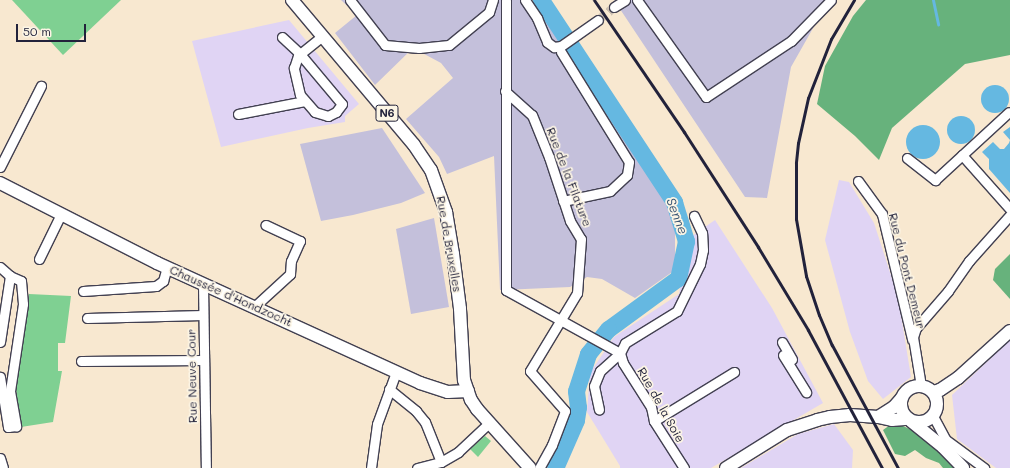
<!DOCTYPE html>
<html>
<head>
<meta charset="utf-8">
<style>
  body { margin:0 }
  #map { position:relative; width:1010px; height:468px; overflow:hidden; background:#f8e8d0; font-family:Mali,sans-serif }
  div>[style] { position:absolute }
  .built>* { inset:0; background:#e0d4f4 }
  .industrial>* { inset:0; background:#c4c0db }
  .green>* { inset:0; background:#7fd092 }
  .forest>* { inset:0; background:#67b27c }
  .water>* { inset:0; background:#65b8e1 }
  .round { border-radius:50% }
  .stream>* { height:3px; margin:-1.5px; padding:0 1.5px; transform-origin:1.5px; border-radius:1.5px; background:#65b8e1 }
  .river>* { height:17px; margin:-8.5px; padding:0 8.5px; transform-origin:8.5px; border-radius:8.5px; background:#65b8e1 }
  .minor-tunnel>* { height:9px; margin-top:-4.5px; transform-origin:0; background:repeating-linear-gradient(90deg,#cdc0b2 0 9px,transparent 0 13.5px) }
  .roads { filter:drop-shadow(1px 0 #424051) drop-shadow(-1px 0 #424051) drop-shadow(0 1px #424051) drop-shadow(0 -1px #424051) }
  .minor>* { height:9px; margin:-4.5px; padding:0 4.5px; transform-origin:4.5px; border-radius:4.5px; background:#fff }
  .major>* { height:12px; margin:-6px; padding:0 6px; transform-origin:6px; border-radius:6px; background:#fff }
  .major>.ring { margin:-6px; padding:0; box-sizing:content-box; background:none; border:12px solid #fff; border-radius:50% }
  .rail>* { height:3px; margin:-1.5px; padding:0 1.5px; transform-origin:1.5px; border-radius:1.5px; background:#22223b }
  span { translate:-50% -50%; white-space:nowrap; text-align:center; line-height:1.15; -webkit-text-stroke:3.5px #fcf5e5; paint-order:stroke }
  .shield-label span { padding:1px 3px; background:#fcf5e5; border:1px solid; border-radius:3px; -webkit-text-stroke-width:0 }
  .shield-label { font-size:11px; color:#22223b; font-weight:700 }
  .street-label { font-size:12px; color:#22223b }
  .water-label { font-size:13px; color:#395675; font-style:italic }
  .scale { position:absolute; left:16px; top:24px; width:70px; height:18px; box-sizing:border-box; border:2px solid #22223b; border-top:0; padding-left:5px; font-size:12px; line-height:14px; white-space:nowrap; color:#22223b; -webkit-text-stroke:3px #fcf5e5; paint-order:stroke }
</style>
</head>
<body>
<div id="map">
  <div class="built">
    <i style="clip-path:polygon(289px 20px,359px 104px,345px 116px,345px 122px,308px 128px,221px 147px,192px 41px)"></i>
    <i style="clip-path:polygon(839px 180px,849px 182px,874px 223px,898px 297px,911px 377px,883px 399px,868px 381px,850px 332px,825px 240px)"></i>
    <i style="clip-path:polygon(715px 220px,772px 308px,823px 403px,711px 468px,620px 468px,620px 466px,587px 412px,590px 373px,614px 337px,679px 294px,689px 238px)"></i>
    <i style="clip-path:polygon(1010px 340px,1010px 468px,996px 468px,957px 439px,952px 395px)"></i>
    <i style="clip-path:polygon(834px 424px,853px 450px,852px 468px,741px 468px,798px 434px)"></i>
  </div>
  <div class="industrial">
    <i style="clip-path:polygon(341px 0,532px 0,675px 217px,675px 270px,635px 298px,602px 279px,587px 277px,570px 287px,500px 290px,494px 156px,447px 174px,439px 157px,406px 119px,453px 78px,441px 63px,413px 48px,375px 85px,335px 33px,357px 15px)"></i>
    <i style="clip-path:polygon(614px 0,829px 0,791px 67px,767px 198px,745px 197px)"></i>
    <i style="clip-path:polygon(382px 128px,425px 193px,401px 203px,353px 215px,321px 221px,300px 144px)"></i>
    <i style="clip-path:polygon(434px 218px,449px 307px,411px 314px,396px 229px)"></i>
  </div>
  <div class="green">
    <i style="clip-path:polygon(12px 0,121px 0,63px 55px)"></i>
    <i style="clip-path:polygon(29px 294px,71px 296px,65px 343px,58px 343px,58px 371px,62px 371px,53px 422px,21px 427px,16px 390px)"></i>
    <i style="clip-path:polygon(485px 436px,491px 441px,478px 457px,470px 449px)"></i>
  </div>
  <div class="forest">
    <i style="clip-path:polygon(866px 0,1010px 0,1010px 55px,965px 64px,892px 128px,879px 160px,855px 136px,817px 104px,825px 66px,853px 16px)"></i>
    <i style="clip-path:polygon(1010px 254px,1010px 299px,993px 280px,995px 269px)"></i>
    <i style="clip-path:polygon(890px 425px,903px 426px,914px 431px,947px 455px,957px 468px,943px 468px,939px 463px,926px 458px,915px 450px,905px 456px,895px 454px,883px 430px)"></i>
  </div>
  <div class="water">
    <i class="round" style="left:981px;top:85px;width:28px;height:28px"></i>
    <i class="round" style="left:947px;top:116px;width:28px;height:28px"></i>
    <i class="round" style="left:906px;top:125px;width:34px;height:34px"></i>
    <i style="clip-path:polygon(1010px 127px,1010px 193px,989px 169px,989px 159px,982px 152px,993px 142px,1000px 149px,1004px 149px,1009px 143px,1010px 140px,1003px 132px)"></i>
  </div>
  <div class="stream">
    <i style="left:933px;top:0;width:25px;rotate:78deg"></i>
  </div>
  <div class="river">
    <i style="left:541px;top:0;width:242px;rotate:56.6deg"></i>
    <i style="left:674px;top:202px;width:41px;rotate:72.9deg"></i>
    <i style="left:686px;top:241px;width:38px;rotate:102deg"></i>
    <i style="left:678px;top:278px;width:87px;rotate:143.9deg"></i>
    <i style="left:608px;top:329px;width:32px;rotate:129deg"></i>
    <i style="left:588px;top:354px;width:39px;rotate:108deg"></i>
    <i style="left:576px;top:391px;width:16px;rotate:83deg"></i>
    <i style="left:578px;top:407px;width:13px;rotate:99deg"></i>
    <i style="left:576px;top:420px;width:52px;rotate:113.6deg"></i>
  </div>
  <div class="minor-tunnel">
    <i style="left:598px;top:20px;width:21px;rotate:-39deg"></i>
  </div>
  <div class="roads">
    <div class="minor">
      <i style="left:350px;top:0;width:57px;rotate:52.1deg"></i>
      <i style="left:385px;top:45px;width:34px;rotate:5deg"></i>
      <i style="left:419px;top:48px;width:30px;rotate:-6deg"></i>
      <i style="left:449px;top:45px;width:52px;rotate:-39.5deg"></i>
      <i style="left:489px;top:12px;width:13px;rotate:-72deg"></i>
      <i style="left:506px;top:0;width:290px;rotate:90deg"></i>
      <i style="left:506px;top:290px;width:130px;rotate:28.9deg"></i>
      <i style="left:620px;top:353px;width:27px;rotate:138deg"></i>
      <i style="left:600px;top:371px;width:16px;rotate:112deg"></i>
      <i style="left:594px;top:386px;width:24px;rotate:78deg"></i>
      <i style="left:525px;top:0;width:22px;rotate:56deg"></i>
      <i style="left:537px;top:18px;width:26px;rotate:67deg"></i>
      <i style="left:547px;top:42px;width:9px;rotate:36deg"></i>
      <i style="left:554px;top:47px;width:7px;rotate:-8deg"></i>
      <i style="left:561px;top:46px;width:45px;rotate:-35.1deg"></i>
      <i style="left:637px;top:0;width:119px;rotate:54.6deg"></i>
      <i style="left:706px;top:97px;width:102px;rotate:-33.4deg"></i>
      <i style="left:791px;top:41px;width:57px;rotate:-45.7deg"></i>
      <i style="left:614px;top:7px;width:13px;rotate:-32deg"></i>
      <i style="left:282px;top:37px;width:25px;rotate:43deg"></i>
      <i style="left:300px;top:54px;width:65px;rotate:50deg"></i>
      <i style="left:342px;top:104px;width:10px;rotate:127deg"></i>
      <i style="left:336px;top:112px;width:9px;rotate:153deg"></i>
      <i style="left:328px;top:116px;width:14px;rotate:-163deg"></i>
      <i style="left:315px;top:112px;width:23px;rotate:-131deg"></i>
      <i style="left:300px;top:95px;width:28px;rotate:-103deg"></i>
      <i style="left:294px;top:68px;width:13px;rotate:-72deg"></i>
      <i style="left:298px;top:56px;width:3px;rotate:-45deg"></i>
      <i style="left:300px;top:54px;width:28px;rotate:-39deg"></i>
      <i style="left:561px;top:52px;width:129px;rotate:58.3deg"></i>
      <i style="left:629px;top:162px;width:13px;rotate:99deg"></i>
      <i style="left:627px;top:175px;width:23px;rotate:137deg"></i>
      <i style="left:610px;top:191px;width:48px;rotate:168deg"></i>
      <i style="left:505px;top:91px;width:36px;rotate:42deg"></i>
      <i style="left:532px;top:115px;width:45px;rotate:68deg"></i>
      <i style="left:549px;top:157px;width:67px;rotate:71.8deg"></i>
      <i style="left:570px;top:221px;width:21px;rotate:59deg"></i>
      <i style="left:581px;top:239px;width:54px;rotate:94.2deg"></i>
      <i style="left:577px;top:293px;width:91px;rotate:121.1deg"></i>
      <i style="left:530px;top:371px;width:53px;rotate:48.8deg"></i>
      <i style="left:565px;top:411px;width:36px;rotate:111deg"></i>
      <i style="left:552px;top:445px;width:26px;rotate:119deg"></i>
      <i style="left:238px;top:114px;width:68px;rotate:-11deg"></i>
      <i style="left:962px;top:155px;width:72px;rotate:48.4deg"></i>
      <i style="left:907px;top:158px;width:36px;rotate:38deg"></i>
      <i style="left:935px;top:180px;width:100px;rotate:-42.6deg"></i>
      <i style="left:0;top:167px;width:91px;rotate:-63.2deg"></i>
      <i style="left:858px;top:181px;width:41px;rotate:54deg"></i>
      <i style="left:882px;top:214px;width:129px;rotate:76.5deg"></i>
      <i style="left:39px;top:259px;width:50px;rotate:-63.9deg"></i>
      <i style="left:0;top:267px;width:13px;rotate:42deg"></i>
      <i style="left:10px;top:276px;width:12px;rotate:24deg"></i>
      <i style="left:21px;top:281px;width:23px;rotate:85deg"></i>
      <i style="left:23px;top:304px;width:88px;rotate:98.5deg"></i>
      <i style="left:10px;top:391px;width:36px;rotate:80deg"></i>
      <i style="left:16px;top:426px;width:8px;rotate:173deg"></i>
      <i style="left:8px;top:427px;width:51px;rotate:-99.1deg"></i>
      <i style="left:203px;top:284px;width:184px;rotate:89.1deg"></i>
      <i style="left:83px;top:291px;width:73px;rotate:-3.9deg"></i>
      <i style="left:156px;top:286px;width:9px;rotate:-36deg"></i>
      <i style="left:163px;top:281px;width:15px;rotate:-74deg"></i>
      <i style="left:254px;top:307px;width:49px;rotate:-42.5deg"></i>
      <i style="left:290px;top:274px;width:13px;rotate:-86deg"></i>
      <i style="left:291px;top:261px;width:22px;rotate:-66deg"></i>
      <i style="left:300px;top:241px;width:38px;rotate:-155deg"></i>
      <i style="left:87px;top:318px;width:116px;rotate:-1.5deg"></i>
      <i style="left:0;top:342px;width:67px;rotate:-81.4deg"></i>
      <i style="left:782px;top:342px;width:20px;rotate:60deg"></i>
      <i style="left:783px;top:355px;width:44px;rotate:58.1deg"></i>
      <i style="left:81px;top:361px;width:123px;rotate:-0.5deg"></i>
      <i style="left:921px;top:386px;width:50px;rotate:-99.3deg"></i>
      <i style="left:913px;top:337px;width:9px;rotate:-72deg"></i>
      <i style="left:916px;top:328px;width:49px;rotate:-49.1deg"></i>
      <i style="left:948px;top:291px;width:37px;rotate:-55deg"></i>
      <i style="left:969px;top:261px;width:62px;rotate:-48.3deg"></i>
      <i style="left:389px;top:389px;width:35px;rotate:39deg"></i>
      <i style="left:416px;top:411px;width:14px;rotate:51deg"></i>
      <i style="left:425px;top:422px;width:43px;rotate:68.2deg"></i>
      <i style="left:933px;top:416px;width:26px;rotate:62deg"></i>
      <i style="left:945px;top:439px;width:49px;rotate:36.6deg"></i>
      <i style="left:654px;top:421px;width:94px;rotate:-31.5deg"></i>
      <i style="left:0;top:458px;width:10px;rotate:73deg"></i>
      <i style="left:371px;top:468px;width:44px;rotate:-82.2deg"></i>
      <i style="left:377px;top:424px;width:55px;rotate:-69.9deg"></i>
      <i style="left:417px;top:468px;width:25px;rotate:-14deg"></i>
      <i style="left:441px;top:462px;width:20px;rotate:-30deg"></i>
      <i style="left:458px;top:452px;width:42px;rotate:-43.1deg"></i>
      <i style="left:684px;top:468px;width:56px;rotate:-122.6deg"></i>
      <i style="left:654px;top:421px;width:14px;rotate:-102deg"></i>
      <i style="left:651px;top:407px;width:52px;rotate:-122.5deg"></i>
      <i style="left:623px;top:363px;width:10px;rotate:-107deg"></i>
      <i style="left:620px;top:353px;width:11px;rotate:-63deg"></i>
      <i style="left:625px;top:343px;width:61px;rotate:-31.6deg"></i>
      <i style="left:677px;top:311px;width:52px;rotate:-63.9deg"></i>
      <i style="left:700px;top:264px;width:14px;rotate:-78deg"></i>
      <i style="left:703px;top:250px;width:17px;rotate:-93deg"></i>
      <i style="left:702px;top:233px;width:19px;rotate:-115deg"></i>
    </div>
    <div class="major">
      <i style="left:292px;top:0;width:189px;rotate:49.9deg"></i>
      <i style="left:414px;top:145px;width:30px;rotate:56deg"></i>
      <i style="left:431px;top:170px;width:45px;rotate:70.3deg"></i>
      <i style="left:446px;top:212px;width:43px;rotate:80.5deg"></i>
      <i style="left:453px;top:254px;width:55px;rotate:82.7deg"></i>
      <i style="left:460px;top:309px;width:71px;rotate:86.8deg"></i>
      <i style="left:464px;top:380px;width:21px;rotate:71deg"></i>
      <i style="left:471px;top:400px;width:11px;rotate:56deg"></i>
      <i style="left:477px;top:409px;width:79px;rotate:48.1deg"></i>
      <i style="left:0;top:183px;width:176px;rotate:27deg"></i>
      <i style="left:157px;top:263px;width:289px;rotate:24.5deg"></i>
      <i style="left:420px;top:383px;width:29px;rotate:18deg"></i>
      <i style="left:448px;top:392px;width:20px;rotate:-3deg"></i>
      <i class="ring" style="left:901px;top:386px;width:24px;height:24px"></i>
      <i style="left:933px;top:392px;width:7px;rotate:-16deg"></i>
      <i style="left:940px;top:390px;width:22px;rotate:-34deg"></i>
      <i style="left:958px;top:378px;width:70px;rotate:-42.1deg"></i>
      <i style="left:878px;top:417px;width:19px;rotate:-32deg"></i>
      <i style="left:894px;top:407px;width:11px;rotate:-49deg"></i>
      <i style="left:911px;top:421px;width:41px;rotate:39.1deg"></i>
      <i style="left:943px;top:447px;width:29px;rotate:46deg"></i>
      <i style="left:726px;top:468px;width:72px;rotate:-31.9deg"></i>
      <i style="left:787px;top:430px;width:32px;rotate:-18deg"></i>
      <i style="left:817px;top:420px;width:13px;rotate:-13deg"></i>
      <i style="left:830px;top:417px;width:20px;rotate:-6deg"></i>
      <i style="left:850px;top:415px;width:28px;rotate:4deg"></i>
      <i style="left:878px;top:417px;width:14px;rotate:12deg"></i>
      <i style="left:892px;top:420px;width:16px;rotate:-4deg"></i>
    </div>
  </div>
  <div class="rail">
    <i style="left:594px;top:0;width:160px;rotate:55.7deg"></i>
    <i style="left:684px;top:132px;width:137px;rotate:57.2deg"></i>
    <i style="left:758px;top:247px;width:97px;rotate:58.9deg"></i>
    <i style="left:808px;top:330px;width:157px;rotate:61.8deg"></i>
    <i style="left:854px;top:0;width:45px;rotate:120.5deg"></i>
    <i style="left:831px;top:39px;width:63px;rotate:111.3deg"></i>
    <i style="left:808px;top:98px;width:46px;rotate:102.5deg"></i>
    <i style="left:798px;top:143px;width:20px;rotate:96deg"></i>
    <i style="left:796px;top:163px;width:56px;rotate:90deg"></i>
    <i style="left:796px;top:219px;width:58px;rotate:80deg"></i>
    <i style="left:806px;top:276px;width:41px;rotate:71.6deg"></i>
    <i style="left:819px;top:315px;width:33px;rotate:67deg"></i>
    <i style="left:832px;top:345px;width:140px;rotate:61.8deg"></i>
  </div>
  <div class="shield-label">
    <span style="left:387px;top:113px">N6</span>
  </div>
  <div class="street-label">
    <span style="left:569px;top:177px;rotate:69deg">Rue de la Filature</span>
    <span style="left:449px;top:244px;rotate:80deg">Rue de Bruxelles</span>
    <span style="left:907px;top:271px;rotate:76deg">Rue du Pont Demeur</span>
    <span style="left:231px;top:296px;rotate:24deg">Chaussée d'Hondzocht</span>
    <span style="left:192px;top:376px;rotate:-91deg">Rue Neuve Cour</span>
    <span style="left:661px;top:405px;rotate:61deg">Rue de la Soie</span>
  </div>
  <div class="water-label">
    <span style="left:677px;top:216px;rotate:69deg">Senne</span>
  </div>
  <div class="scale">50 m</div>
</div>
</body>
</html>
